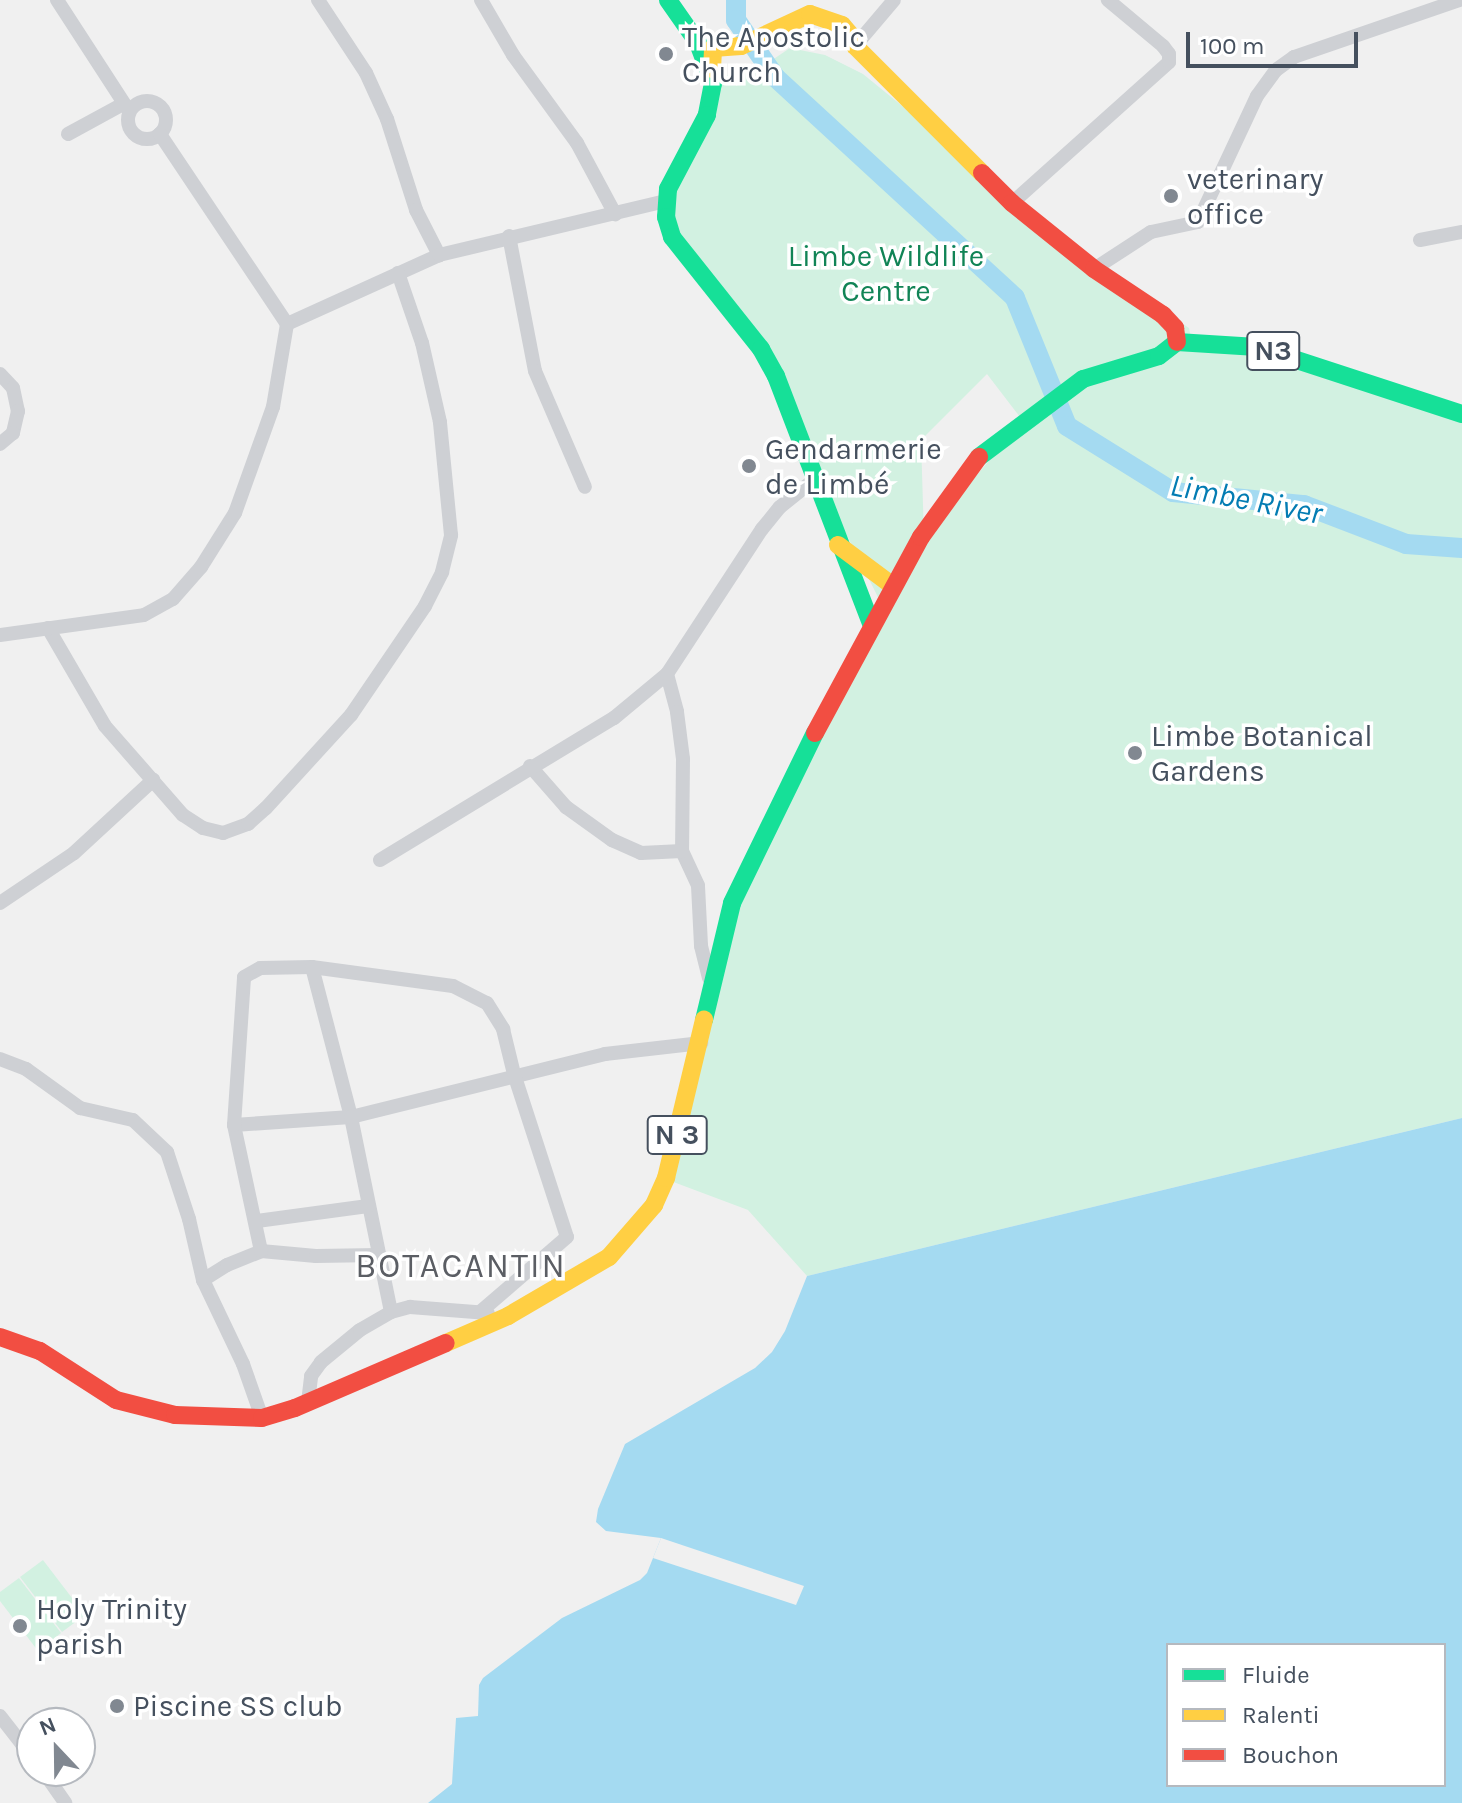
<!DOCTYPE html>
<html>
<head>
<meta charset="utf-8">
<style>
  body { margin:0 }
  #map { position:relative; width:1462px; height:1803px; overflow:hidden; background:#f0f0f0; font-family:Karla,sans-serif }
  div>[style] { position:absolute }
  .green>* { inset:0; background:#d2f1e1 }
  .water>* { inset:0; background:#a4daf1 }
  .pier>* { inset:0; background:#f0f0f0 }
  .river>* { height:20px; margin:-10px; padding:0 10px; transform-origin:10px; border-radius:10px; background:#a4daf1 }
  .street>* { height:14px; margin:-7px; padding:0 7px; transform-origin:7px; border-radius:7px; background:#ced0d4 }
  .street>.ring { margin:-7px; padding:0; box-sizing:content-box; background:none; border:14px solid #ced0d4; border-radius:50% }
  .fast>* { height:18px; margin:-9px; padding:0 9px; transform-origin:9px; border-radius:9px; background:#16e098 }
  .slow>* { height:18px; margin:-9px; padding:0 9px; transform-origin:9px; border-radius:9px; background:#ffcf43 }
  .jam>* { height:18px; margin:-9px; padding:0 9px; transform-origin:9px; border-radius:9px; background:#f24e42 }
  .dots>* { width:22px; height:22px; translate:-50% -50%; box-sizing:border-box; border:4px solid #fff; border-radius:50% }
  span { translate:-50% -50%; white-space:nowrap; text-align:center; line-height:1.15; -webkit-text-stroke:7px #fff; paint-order:stroke }
  .shield-label span { padding:2px 6px; background:#fff; border:2px solid; border-radius:6px; -webkit-text-stroke-width:0 }
  .shield-label { font-size:28px; color:#45505e; font-weight:700 }
  .poi-label { font-size:30px; color:#45505e }
  .left { translate:0 -50%; text-align:left }
  .park-label { font-size:30px; color:#118456 }
  .water-label { font-size:32px; color:#037cb3; font-style:italic }
  .quarter-label { font-size:34px; color:#5b5e64; letter-spacing:2px }
  .legend { position:absolute; left:1166px; top:1643px; width:280px; height:144px; box-sizing:border-box; background:#fff; border:2px solid #b5b9bf; margin:0; padding:10px 14px; list-style:none; font-size:24px; color:#45505e }
  .legend li { display:flex; align-items:center; gap:16px; height:40px }
  .legend b { width:40px; border:2px solid #b5b9bf }
  .north { position:absolute; left:16px; top:1707px; width:80px; height:80px; box-sizing:border-box; background:#fff; border:2px solid #b5b9bf; border-radius:50%; rotate:338deg; font-size:22px; font-weight:700; line-height:32px; text-align:center; color:#45505e }
  .north::after { content:''; display:block; margin:auto; width:28px; height:36px; background:#818891; clip-path:polygon(50% 0,100% 100%,50% 72%,0 100%) }
  .scale { position:absolute; left:1186px; top:32px; width:172px; height:36px; box-sizing:border-box; border:4px solid #45505e; border-top:0; padding-left:10px; font-size:24px; line-height:28px; white-space:nowrap; color:#45505e; -webkit-text-stroke:6px #fff; paint-order:stroke }
</style>
</head>
<body>
<div id="map">
  <div class="green">
    <i style="clip-path:polygon(evenodd,790px 48px,825px 55px,863px 74px,1108px 274px,1189px 328px,1194px 352px,1260px 353px,1462px 418px,1462px 1118px,807px 1276px,748px 1210px,668px 1180px,735px 900px,882px 605px,819px 480px,775px 363px,674px 238px,668px 203px,719px 76px,754px 72px,790px 48px,987px 374px,1023px 421px,924px 537px,921px 440px,987px 374px)"></i>
    <i style="clip-path:polygon(43px 1560px,85px 1615px,62px 1632px,20px 1577px)"></i>
    <i style="clip-path:polygon(19px 1578px,61px 1633px,38px 1651px,0 1601px,0 1592px)"></i>
  </div>
  <div class="water">
    <i style="clip-path:polygon(evenodd,1462px 1118px,1462px 1803px,428px 1803px,452px 1784px,456px 1718px,478px 1716px,479px 1685px,483px 1678px,562px 1618px,640px 1580px,647px 1573px,661px 1538px,606px 1531px,596px 1522px,598px 1509px,625px 1444px,755px 1368px,772px 1352px,785px 1331px,807px 1276px,1462px 1118px,1168px 1645px,1444px 1645px,1444px 1785px,1168px 1785px,1168px 1645px)"></i>
  </div>
  <div class="pier">
    <i style="clip-path:polygon(661px 1538px,804px 1586px,796px 1605px,653px 1558px)"></i>
  </div>
  <div class="river">
    <i style="left:736px;top:0;width:20px;rotate:90deg"></i>
    <i style="left:736px;top:20px;width:69px;rotate:55.6deg"></i>
    <i style="left:775px;top:77px;width:326px;rotate:42.6deg"></i>
    <i style="left:1015px;top:298px;width:138px;rotate:67.9deg"></i>
    <i style="left:1067px;top:426px;width:125px;rotate:31.9deg"></i>
    <i style="left:1173px;top:492px;width:132px;rotate:5.7deg"></i>
    <i style="left:1304px;top:505px;width:109px;rotate:20.9deg"></i>
    <i style="left:1406px;top:544px;width:56px;rotate:4.1deg"></i>
  </div>
  <div class="street">
    <i style="left:57px;top:0;width:132px;rotate:57deg"></i>
    <i style="left:318px;top:0;width:87px;rotate:56.7deg"></i>
    <i style="left:366px;top:73px;width:51px;rotate:65.5deg"></i>
    <i style="left:387px;top:119px;width:96px;rotate:72.3deg"></i>
    <i style="left:416px;top:210px;width:51px;rotate:62.9deg"></i>
    <i style="left:481px;top:0;width:64px;rotate:59.8deg"></i>
    <i style="left:513px;top:55px;width:109px;rotate:54deg"></i>
    <i style="left:577px;top:143px;width:81px;rotate:61.8deg"></i>
    <i style="left:855px;top:46px;width:60px;rotate:-49.7deg"></i>
    <i class="ring" style="left:128px;top:101px;width:24px;height:24px"></i>
    <i style="left:68px;top:134px;width:63px;rotate:-28.6deg"></i>
    <i style="left:1012px;top:203px;width:211px;rotate:-41.9deg"></i>
    <i style="left:1169px;top:62px;width:8px;rotate:-90deg"></i>
    <i style="left:1169px;top:54px;width:10px;rotate:-127deg"></i>
    <i style="left:1163px;top:46px;width:72px;rotate:-140.1deg"></i>
    <i style="left:509px;top:236px;width:137px;rotate:79.1deg"></i>
    <i style="left:535px;top:371px;width:126px;rotate:66.7deg"></i>
    <i style="left:1420px;top:240px;width:43px;rotate:-10.8deg"></i>
    <i style="left:1094px;top:269px;width:68px;rotate:-33deg"></i>
    <i style="left:1151px;top:232px;width:48px;rotate:-12deg"></i>
    <i style="left:1198px;top:222px;width:139px;rotate:-64.9deg"></i>
    <i style="left:1257px;top:96px;width:32px;rotate:-54deg"></i>
    <i style="left:1276px;top:70px;width:22px;rotate:-36deg"></i>
    <i style="left:1294px;top:57px;width:176px;rotate:-19deg"></i>
    <i style="left:287px;top:324px;width:167px;rotate:-24.4deg"></i>
    <i style="left:439px;top:255px;width:233px;rotate:-13.4deg"></i>
    <i style="left:0;top:374px;width:19px;rotate:47deg"></i>
    <i style="left:13px;top:388px;width:24px;rotate:78deg"></i>
    <i style="left:18px;top:411px;width:23px;rotate:103deg"></i>
    <i style="left:13px;top:433px;width:17px;rotate:140deg"></i>
    <i style="left:48px;top:628px;width:113px;rotate:59.8deg"></i>
    <i style="left:105px;top:726px;width:118px;rotate:48.8deg"></i>
    <i style="left:183px;top:815px;width:24px;rotate:33deg"></i>
    <i style="left:203px;top:828px;width:21px;rotate:14deg"></i>
    <i style="left:223px;top:833px;width:27px;rotate:-20deg"></i>
    <i style="left:248px;top:824px;width:24px;rotate:-42deg"></i>
    <i style="left:266px;top:808px;width:126px;rotate:-47.6deg"></i>
    <i style="left:351px;top:715px;width:132px;rotate:-55.8deg"></i>
    <i style="left:425px;top:606px;width:38px;rotate:-63deg"></i>
    <i style="left:442px;top:572px;width:38px;rotate:-76deg"></i>
    <i style="left:451px;top:535px;width:114px;rotate:-95.6deg"></i>
    <i style="left:440px;top:422px;width:81px;rotate:-102.8deg"></i>
    <i style="left:422px;top:343px;width:74px;rotate:-108.9deg"></i>
    <i style="left:0;top:635px;width:145px;rotate:-7.9deg"></i>
    <i style="left:144px;top:615px;width:33px;rotate:-29deg"></i>
    <i style="left:173px;top:599px;width:43px;rotate:-48.8deg"></i>
    <i style="left:201px;top:567px;width:64px;rotate:-57.8deg"></i>
    <i style="left:235px;top:513px;width:113px;rotate:-70.3deg"></i>
    <i style="left:273px;top:407px;width:84px;rotate:-80.4deg"></i>
    <i style="left:287px;top:324px;width:229px;rotate:-123.8deg"></i>
    <i style="left:667px;top:674px;width:39px;rotate:75deg"></i>
    <i style="left:677px;top:712px;width:47px;rotate:82.7deg"></i>
    <i style="left:683px;top:759px;width:92px;rotate:90.6deg"></i>
    <i style="left:682px;top:851px;width:38px;rotate:65deg"></i>
    <i style="left:698px;top:886px;width:60px;rotate:87.1deg"></i>
    <i style="left:701px;top:946px;width:33px;rotate:76deg"></i>
    <i style="left:530px;top:766px;width:55px;rotate:48.7deg"></i>
    <i style="left:566px;top:807px;width:57px;rotate:35.7deg"></i>
    <i style="left:612px;top:840px;width:32px;rotate:24deg"></i>
    <i style="left:641px;top:853px;width:41px;rotate:-2.8deg"></i>
    <i style="left:380px;top:860px;width:274px;rotate:-31.3deg"></i>
    <i style="left:614px;top:718px;width:69px;rotate:-39.7deg"></i>
    <i style="left:667px;top:674px;width:173px;rotate:-56.8deg"></i>
    <i style="left:762px;top:529px;width:28px;rotate:-51deg"></i>
    <i style="left:780px;top:507px;width:45px;rotate:-38.7deg"></i>
    <i style="left:0;top:903px;width:89px;rotate:-34deg"></i>
    <i style="left:74px;top:853px;width:108px;rotate:-42.7deg"></i>
    <i style="left:312px;top:967px;width:155px;rotate:75.4deg"></i>
    <i style="left:351px;top:1117px;width:199px;rotate:78.4deg"></i>
    <i style="left:0;top:1059px;width:28px;rotate:21deg"></i>
    <i style="left:26px;top:1069px;width:67px;rotate:35.8deg"></i>
    <i style="left:80px;top:1108px;width:54px;rotate:12.8deg"></i>
    <i style="left:133px;top:1120px;width:47px;rotate:43.3deg"></i>
    <i style="left:167px;top:1152px;width:71px;rotate:71.8deg"></i>
    <i style="left:189px;top:1219px;width:63px;rotate:77.1deg"></i>
    <i style="left:203px;top:1280px;width:93px;rotate:64.5deg"></i>
    <i style="left:243px;top:1364px;width:57px;rotate:70.6deg"></i>
    <i style="left:234px;top:1125px;width:117px;rotate:-3.9deg"></i>
    <i style="left:351px;top:1117px;width:262px;rotate:-13.9deg"></i>
    <i style="left:605px;top:1054px;width:97px;rotate:-6.5deg"></i>
    <i style="left:257px;top:1221px;width:112px;rotate:-7.7deg"></i>
    <i style="left:261px;top:1251px;width:55px;rotate:5.2deg"></i>
    <i style="left:316px;top:1256px;width:62px;rotate:-0.9deg"></i>
    <i style="left:203px;top:1280px;width:28px;rotate:-32deg"></i>
    <i style="left:227px;top:1265px;width:37px;rotate:-22deg"></i>
    <i style="left:261px;top:1251px;width:129px;rotate:-102.1deg"></i>
    <i style="left:234px;top:1125px;width:148px;rotate:-86.1deg"></i>
    <i style="left:244px;top:977px;width:18px;rotate:-29deg"></i>
    <i style="left:260px;top:968px;width:52px;rotate:-1.1deg"></i>
    <i style="left:312px;top:967px;width:142px;rotate:7.7deg"></i>
    <i style="left:453px;top:986px;width:38px;rotate:27deg"></i>
    <i style="left:487px;top:1003px;width:31px;rotate:58deg"></i>
    <i style="left:503px;top:1029px;width:46px;rotate:76.3deg"></i>
    <i style="left:514px;top:1074px;width:171px;rotate:72deg"></i>
    <i style="left:567px;top:1237px;width:115px;rotate:139.2deg"></i>
    <i style="left:308px;top:1402px;width:26px;rotate:-83deg"></i>
    <i style="left:311px;top:1376px;width:17px;rotate:-54deg"></i>
    <i style="left:321px;top:1362px;width:50px;rotate:-39.4deg"></i>
    <i style="left:360px;top:1330px;width:36px;rotate:-30deg"></i>
    <i style="left:391px;top:1312px;width:20px;rotate:-15deg"></i>
    <i style="left:410px;top:1307px;width:78px;rotate:4.4deg"></i>
    <i style="left:0;top:1716px;width:52px;rotate:52deg"></i>
    <i style="left:43px;top:1771px;width:39px;rotate:55deg"></i>
  </div>
  <div class="fast">
    <i style="left:668px;top:0;width:52px;rotate:55.1deg"></i>
    <i style="left:698px;top:43px;width:43px;rotate:69.4deg"></i>
    <i style="left:713px;top:83px;width:33px;rotate:101deg"></i>
    <i style="left:707px;top:115px;width:84px;rotate:117.8deg"></i>
    <i style="left:668px;top:189px;width:28px;rotate:94deg"></i>
    <i style="left:666px;top:217px;width:21px;rotate:73deg"></i>
    <i style="left:672px;top:237px;width:143px;rotate:51.5deg"></i>
    <i style="left:761px;top:349px;width:31px;rotate:61deg"></i>
    <i style="left:776px;top:376px;width:266px;rotate:69deg"></i>
    <i style="left:979px;top:457px;width:130px;rotate:-36.9deg"></i>
    <i style="left:1083px;top:379px;width:79px;rotate:-16.8deg"></i>
    <i style="left:1159px;top:356px;width:23px;rotate:-38deg"></i>
    <i style="left:1177px;top:342px;width:80px;rotate:3.6deg"></i>
    <i style="left:1257px;top:347px;width:216px;rotate:18.1deg"></i>
    <i style="left:704px;top:1020px;width:120px;rotate:-76.5deg"></i>
    <i style="left:732px;top:903px;width:189px;rotate:-64deg"></i>
  </div>
  <div class="slow">
    <i style="left:712px;top:69px;width:21px;rotate:-87deg"></i>
    <i style="left:713px;top:48px;width:28px;rotate:-4deg"></i>
    <i style="left:741px;top:46px;width:76px;rotate:-24.9deg"></i>
    <i style="left:810px;top:14px;width:34px;rotate:19deg"></i>
    <i style="left:842px;top:25px;width:20px;rotate:49deg"></i>
    <i style="left:855px;top:40px;width:6px;rotate:90deg"></i>
    <i style="left:855px;top:46px;width:180px;rotate:45deg"></i>
    <i style="left:838px;top:545px;width:69px;rotate:36.7deg"></i>
    <i style="left:446px;top:1343px;width:68px;rotate:-23.5deg"></i>
    <i style="left:508px;top:1316px;width:117px;rotate:-30.3deg"></i>
    <i style="left:609px;top:1257px;width:69px;rotate:-49.1deg"></i>
    <i style="left:654px;top:1205px;width:30px;rotate:-66deg"></i>
    <i style="left:666px;top:1178px;width:163px;rotate:-76.5deg"></i>
  </div>
  <div class="jam">
    <i style="left:982px;top:173px;width:42px;rotate:45deg"></i>
    <i style="left:1012px;top:203px;width:105px;rotate:38.8deg"></i>
    <i style="left:1094px;top:269px;width:83px;rotate:33.7deg"></i>
    <i style="left:1163px;top:315px;width:18px;rotate:47deg"></i>
    <i style="left:1175px;top:328px;width:14px;rotate:82deg"></i>
    <i style="left:815px;top:733px;width:223px;rotate:-61.6deg"></i>
    <i style="left:921px;top:537px;width:99px;rotate:-54.1deg"></i>
    <i style="left:0;top:1337px;width:42px;rotate:19.3deg"></i>
    <i style="left:40px;top:1351px;width:90px;rotate:32.8deg"></i>
    <i style="left:116px;top:1400px;width:61px;rotate:14.3deg"></i>
    <i style="left:175px;top:1415px;width:87px;rotate:2deg"></i>
    <i style="left:262px;top:1418px;width:34px;rotate:-17deg"></i>
    <i style="left:295px;top:1408px;width:164px;rotate:-23.3deg"></i>
  </div>
  <div class="dots">
    <i style="left:666px;top:54px;background:#818891"></i>
    <i style="left:1171px;top:196px;background:#818891"></i>
    <i style="left:749px;top:466px;background:#818891"></i>
    <i style="left:1135px;top:753px;background:#818891"></i>
    <i style="left:20px;top:1626px;background:#818891"></i>
    <i style="left:117px;top:1706px;background:#818891"></i>
  </div>
  <div class="shield-label">
    <span style="left:1273px;top:351px">N3</span>
    <span style="left:677px;top:1135px">N 3</span>
  </div>
  <div class="poi-label">
    <span class="left" style="left:682px;top:54px">The Apostolic<br>Church</span>
    <span class="left" style="left:1187px;top:196px">veterinary<br>office</span>
    <span class="left" style="left:765px;top:466px">Gendarmerie<br>de Limbé</span>
    <span class="left" style="left:1151px;top:753px">Limbe Botanical<br>Gardens</span>
    <span class="left" style="left:36px;top:1626px">Holy Trinity<br>parish</span>
    <span class="left" style="left:133px;top:1706px">Piscine SS club</span>
  </div>
  <div class="park-label">
    <span style="left:886px;top:273px">Limbe Wildlife<br>Centre</span>
  </div>
  <div class="water-label">
    <span style="left:1246px;top:500px;rotate:11deg">Limbe River</span>
  </div>
  <div class="quarter-label">
    <span style="left:461px;top:1267px">BOTACANTIN</span>
  </div>
  <ul class="legend">
  <li><b style="height:10px;background:#16e098"></b>Fluide</li>
  <li><b style="height:10px;background:#ffcf43"></b>Ralenti</li>
  <li><b style="height:10px;background:#f24e42"></b>Bouchon</li>
  </ul>
  <div class="north">N</div>
  <div class="scale">100 m</div>
</div>
</body>
</html>
